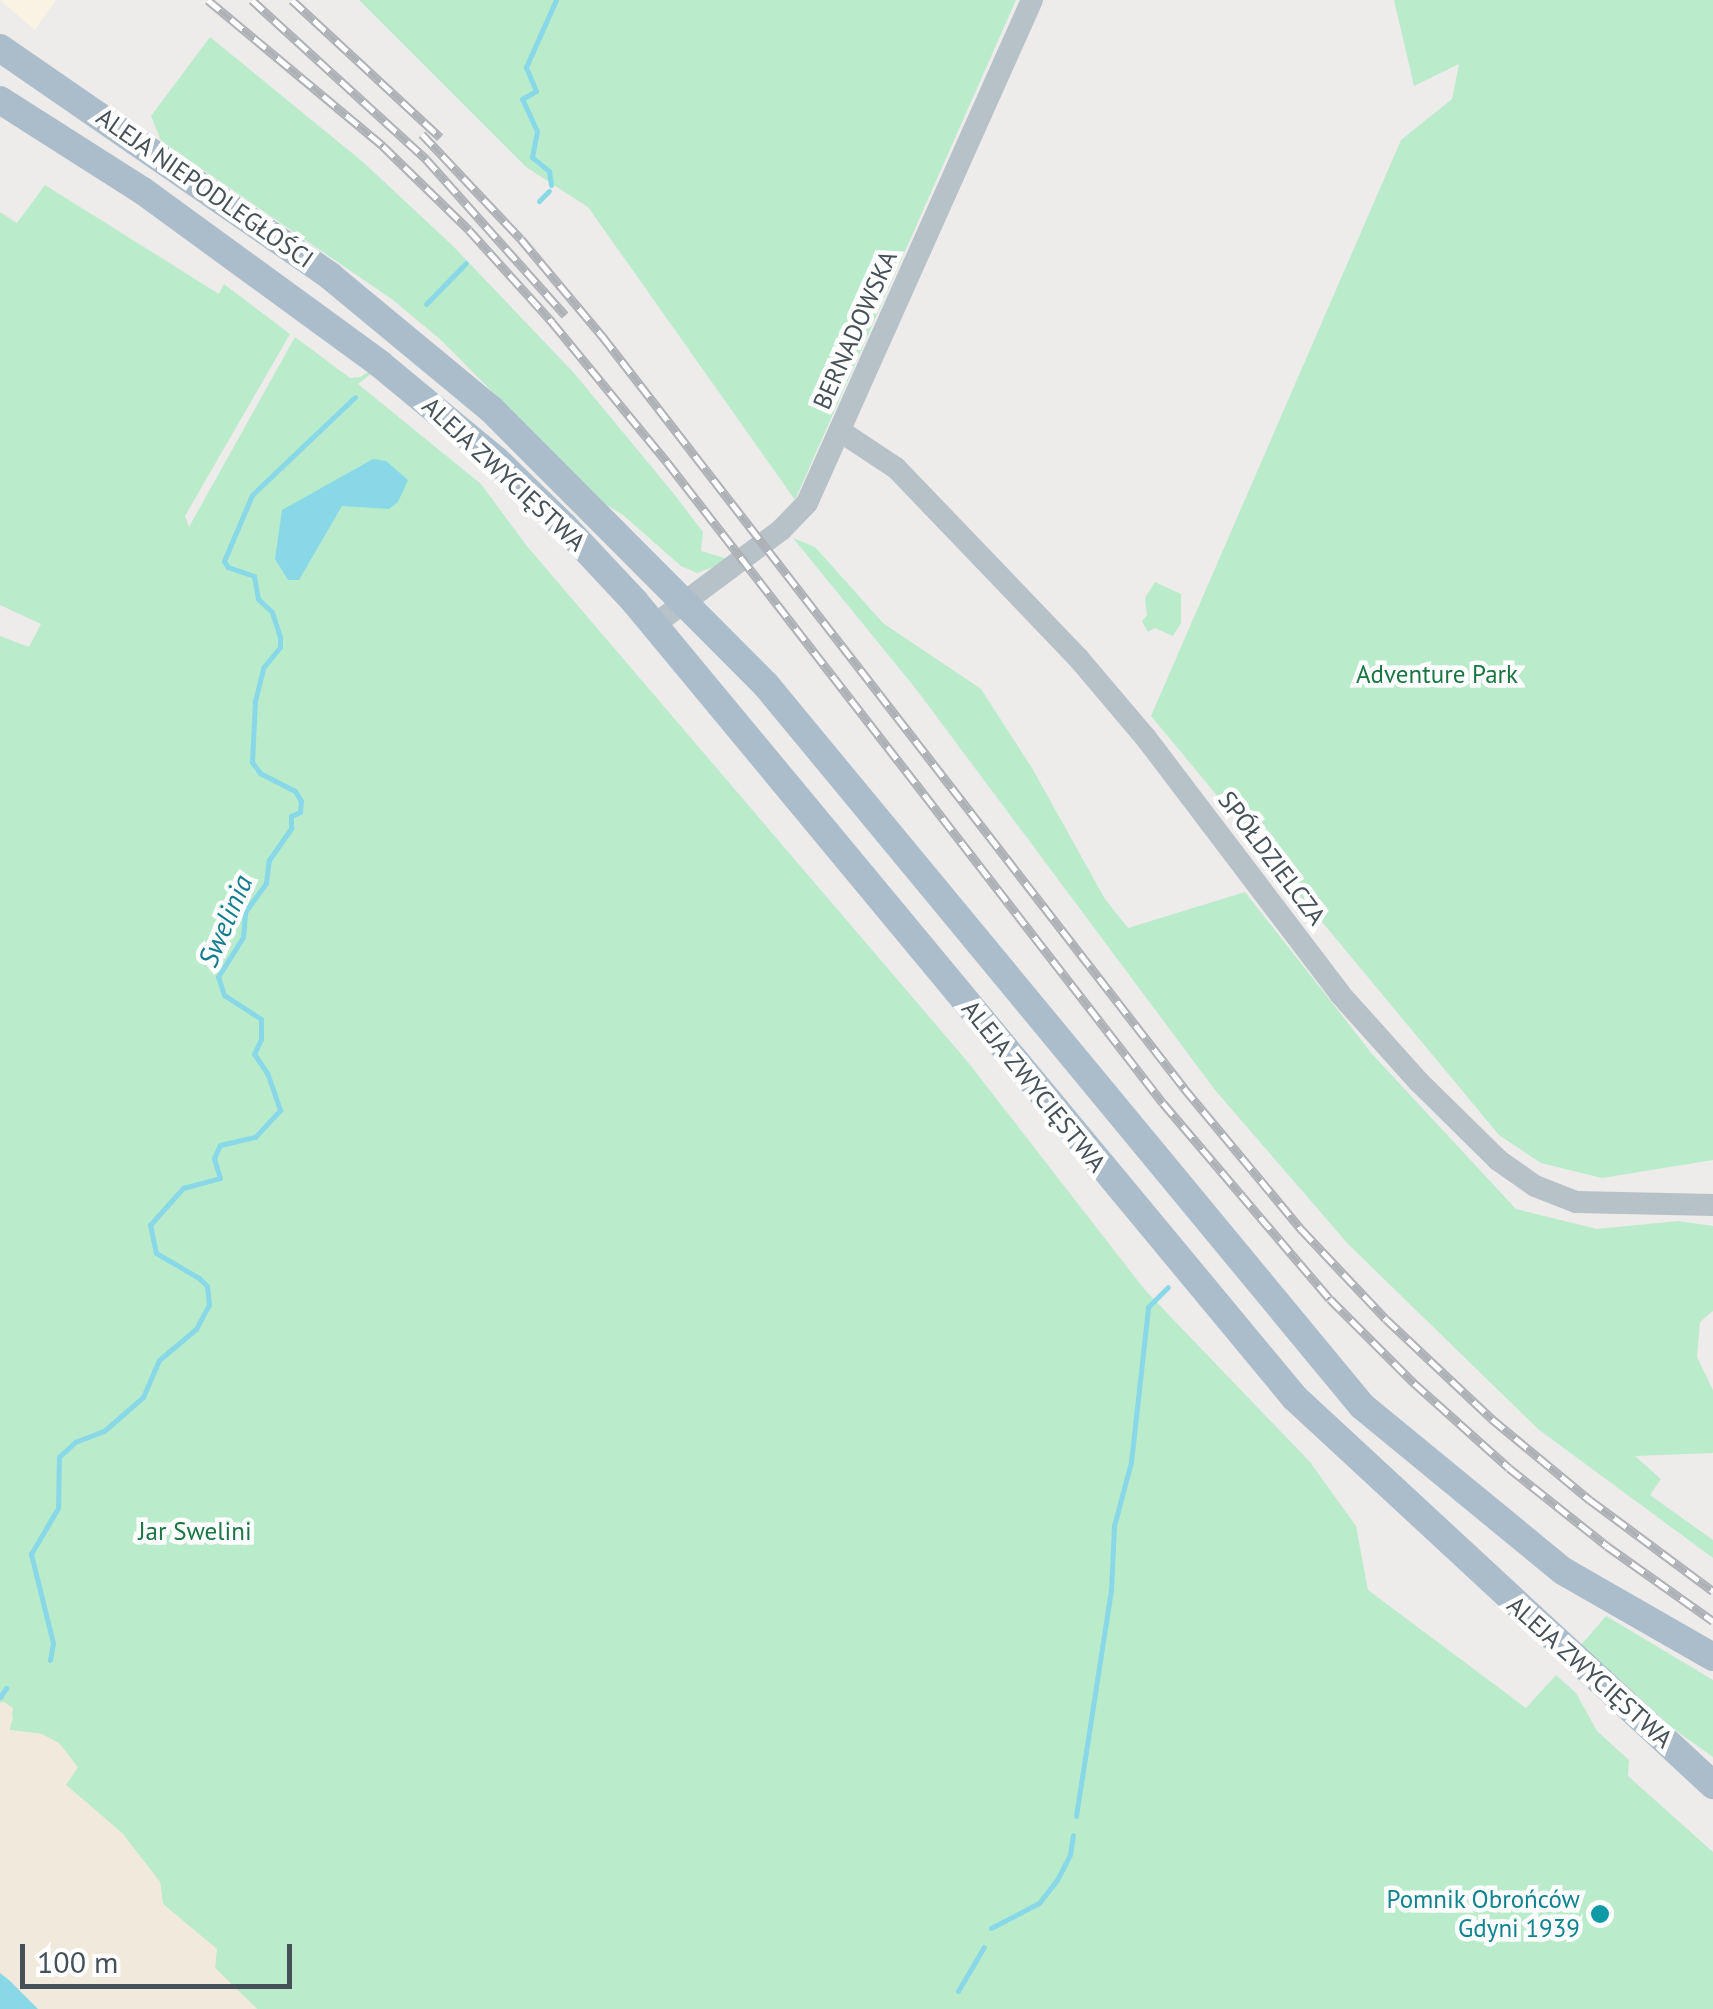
<!DOCTYPE html>
<html>
<head>
<meta charset="utf-8">
<style>
  body { margin:0 }
  #map { position:relative; width:1713px; height:2009px; overflow:hidden; background:#eeebeb; font-family:"PT Sans",sans-serif }
  div>[style] { position:absolute }
  .commercial>* { inset:0; background:#faf3e3 }
  .green>* { inset:0; background:#baeccb }
  .sand>* { inset:0; background:#f0e9dc }
  .water>* { inset:0; background:#88d8e8 }
  .stream>* { height:5px; margin:-2.5px; padding:0 2.5px; transform-origin:2.5px; border-radius:2.5px; background:#88d8e8 }
  .minor>* { height:22px; margin:-11px; padding:0 11px; transform-origin:11px; border-radius:11px; background:#b7c1c8 }
  .major>* { height:28px; margin:-14px; padding:0 14px; transform-origin:14px; border-radius:14px; background:#abbcca }
  .rail>* { height:9px; margin-top:-4.5px; transform-origin:0; background:repeating-linear-gradient(90deg,#fff 0 15px,#aeb1b6 0 30px); box-sizing:border-box; border-block:2px solid #aeb1b6 }
  .dots>* { width:28px; height:28px; translate:-50% -50%; box-sizing:border-box; border:5px solid #fff; border-radius:50% }
  span { translate:-50% -50%; white-space:nowrap; text-align:center; line-height:1.15; -webkit-text-stroke:9px #fff; paint-order:stroke }
  .street-label { font-size:25px; color:#455058 }
  .park-label { font-size:25px; color:#197643 }
  .culture-label { font-size:25px; color:#0d838f }
  .right { translate:-100% -50%; text-align:right }
  .water-label { font-size:28px; color:#107c91; font-style:italic }
  .scale { position:absolute; left:20px; top:1944px; width:272px; height:45px; box-sizing:border-box; border:5px solid #455058; border-top:0; padding-left:12px; font-size:30px; line-height:35px; white-space:nowrap; color:#455058; -webkit-text-stroke:8px #fff; paint-order:stroke }
</style>
</head>
<body>
<div id="map">
  <div class="commercial">
    <i style="clip-path:polygon(0 0,56px 0,35px 30px)"></i>
  </div>
  <div class="green">
    <i style="clip-path:polygon(359px 0,1016px 0,795px 500px,588px 207px,526px 167px)"></i>
    <i style="clip-path:polygon(1394px 0,1713px 0,1713px 1160px,1602px 1178px,1541px 1163px,1499px 1135px,1151px 716px,1401px 140px,1452px 99px,1459px 64px,1414px 86px)"></i>
    <i style="clip-path:polygon(210px 37px,363px 162px,453px 246px,574px 373px,674px 494px,703px 532px,701px 551px,731px 560px,697px 573px,681px 566px,623px 515px,600px 501px,441px 340px,393px 300px,161px 141px,151px 116px)"></i>
    <i style="clip-path:polygon(45px 185px,219px 294px,224px 284px,290px 334px,185px 516px,189px 527px,295px 337px,350px 378px,360px 377px,394px 356px,358px 384px,481px 484px,526px 545px,967px 1061px,1145px 1290px,1310px 1462px,1356px 1526px,1368px 1590px,1526px 1708px,1556px 1675px,1576px 1693px,1597px 1731px,1629px 1760px,1628px 1776px,1713px 1852px,1713px 2009px,257px 2009px,215px 1968px,216px 1949px,163px 1904px,160px 1882px,122px 1833px,66px 1785px,42px 1734px,9px 1730px,13px 1718px,4px 1702px,0 1703px,0 636px,29px 647px,41px 624px,0 605px,0 212px,17px 223px)"></i>
    <i style="clip-path:polygon(793px 538px,815px 547px,883px 623px,981px 689px,1032px 768px,1105px 899px,1128px 928px,1245px 892px,1373px 1055px,1516px 1209px,1597px 1229px,1678px 1221px,1713px 1226px,1713px 1311px,1700px 1322px,1697px 1357px,1713px 1390px,1713px 1453px,1635px 1456px,1661px 1479px,1650px 1495px,1713px 1540px,1713px 1558px,1538px 1429px,1348px 1244px,1215px 1090px,916px 689px)"></i>
    <i style="clip-path:polygon(1155px 582px,1181px 594px,1181px 623px,1173px 636px,1155px 628px,1148px 632px,1142px 621px,1147px 615px,1145px 598px)"></i>
    <i style="clip-path:polygon(1606px 1616px,1713px 1680px,1713px 1757px,1675px 1730px,1581px 1645px)"></i>
  </div>
  <div class="sand">
    <i style="clip-path:polygon(4px 1702px,13px 1708px,10px 1730px,42px 1734px,59px 1743px,78px 1767px,66px 1785px,122px 1833px,160px 1882px,163px 1904px,217px 1949px,215px 1968px,257px 2009px,38px 2009px,0 1973px,0 1703px)"></i>
  </div>
  <div class="water">
    <i style="clip-path:polygon(373px 459px,386px 461px,408px 480px,398px 502px,389px 509px,342px 506px,299px 580px,288px 580px,275px 559px,282px 510px)"></i>
    <i style="clip-path:polygon(0 1973px,10px 1981px,38px 2009px,0 2009px)"></i>
  </div>
  <div class="stream">
    <i style="left:551px;top:185px;width:14px;rotate:-98deg"></i>
    <i style="left:549px;top:171px;width:22px;rotate:-141deg"></i>
    <i style="left:532px;top:157px;width:26px;rotate:-79deg"></i>
    <i style="left:537px;top:131px;width:35px;rotate:-115deg"></i>
    <i style="left:522px;top:99px;width:16px;rotate:-30deg"></i>
    <i style="left:536px;top:91px;width:26px;rotate:-113deg"></i>
    <i style="left:526px;top:67px;width:73px;rotate:-65.9deg"></i>
    <i style="left:539px;top:201px;width:14px;rotate:-45deg"></i>
    <i style="left:426px;top:304px;width:57px;rotate:-45.7deg"></i>
    <i style="left:50px;top:1660px;width:17px;rotate:-80deg"></i>
    <i style="left:53px;top:1643px;width:92px;rotate:-103.9deg"></i>
    <i style="left:31px;top:1554px;width:53px;rotate:-59.6deg"></i>
    <i style="left:58px;top:1508px;width:51px;rotate:-88.9deg"></i>
    <i style="left:59px;top:1457px;width:22px;rotate:-43deg"></i>
    <i style="left:75px;top:1442px;width:31px;rotate:-21deg"></i>
    <i style="left:104px;top:1431px;width:52px;rotate:-41.1deg"></i>
    <i style="left:143px;top:1397px;width:40px;rotate:-66.6deg"></i>
    <i style="left:159px;top:1360px;width:48px;rotate:-40deg"></i>
    <i style="left:196px;top:1329px;width:27px;rotate:-62deg"></i>
    <i style="left:209px;top:1305px;width:19px;rotate:-96deg"></i>
    <i style="left:207px;top:1286px;width:11px;rotate:-135deg"></i>
    <i style="left:199px;top:1278px;width:50px;rotate:-149.8deg"></i>
    <i style="left:156px;top:1253px;width:29px;rotate:-102deg"></i>
    <i style="left:150px;top:1225px;width:50px;rotate:-48.3deg"></i>
    <i style="left:183px;top:1188px;width:38px;rotate:-15deg"></i>
    <i style="left:220px;top:1178px;width:21px;rotate:-107deg"></i>
    <i style="left:214px;top:1158px;width:14px;rotate:-65deg"></i>
    <i style="left:220px;top:1145px;width:36px;rotate:-13deg"></i>
    <i style="left:255px;top:1137px;width:37px;rotate:-47deg"></i>
    <i style="left:280px;top:1110px;width:39px;rotate:-109deg"></i>
    <i style="left:267px;top:1073px;width:23px;rotate:-124deg"></i>
    <i style="left:254px;top:1054px;width:17px;rotate:-65deg"></i>
    <i style="left:261px;top:1039px;width:20px;rotate:-90deg"></i>
    <i style="left:261px;top:1019px;width:44px;rotate:-147deg"></i>
    <i style="left:224px;top:995px;width:19px;rotate:-108deg"></i>
    <i style="left:218px;top:977px;width:47px;rotate:-58deg"></i>
    <i style="left:243px;top:937px;width:25px;rotate:-85deg"></i>
    <i style="left:245px;top:912px;width:36px;rotate:-54deg"></i>
    <i style="left:266px;top:883px;width:23px;rotate:-83deg"></i>
    <i style="left:269px;top:860px;width:39px;rotate:-55deg"></i>
    <i style="left:291px;top:828px;width:12px;rotate:-90deg"></i>
    <i style="left:291px;top:816px;width:10px;rotate:-24deg"></i>
    <i style="left:300px;top:812px;width:11px;rotate:-85deg"></i>
    <i style="left:301px;top:801px;width:12px;rotate:-121deg"></i>
    <i style="left:295px;top:791px;width:39px;rotate:-153deg"></i>
    <i style="left:260px;top:773px;width:14px;rotate:-126deg"></i>
    <i style="left:252px;top:762px;width:61px;rotate:-87.2deg"></i>
    <i style="left:255px;top:701px;width:34px;rotate:-76deg"></i>
    <i style="left:263px;top:668px;width:27px;rotate:-51deg"></i>
    <i style="left:280px;top:647px;width:10px;rotate:-90deg"></i>
    <i style="left:280px;top:637px;width:26px;rotate:-108deg"></i>
    <i style="left:272px;top:612px;width:19px;rotate:-137deg"></i>
    <i style="left:258px;top:599px;width:23px;rotate:-100deg"></i>
    <i style="left:254px;top:576px;width:28px;rotate:-161deg"></i>
    <i style="left:228px;top:567px;width:7px;rotate:-124deg"></i>
    <i style="left:224px;top:561px;width:72px;rotate:-67deg"></i>
    <i style="left:252px;top:495px;width:142px;rotate:-43.6deg"></i>
    <i style="left:0;top:1697px;width:11px;rotate:-56deg"></i>
    <i style="left:1076px;top:1816px;width:229px;rotate:-81.2deg"></i>
    <i style="left:1111px;top:1590px;width:64px;rotate:-87.3deg"></i>
    <i style="left:1114px;top:1526px;width:66px;rotate:-75.1deg"></i>
    <i style="left:1131px;top:1462px;width:156px;rotate:-83.7deg"></i>
    <i style="left:1148px;top:1307px;width:28px;rotate:-45deg"></i>
    <i style="left:991px;top:1928px;width:54px;rotate:-27.5deg"></i>
    <i style="left:1039px;top:1903px;width:29px;rotate:-52deg"></i>
    <i style="left:1057px;top:1880px;width:29px;rotate:-63deg"></i>
    <i style="left:1070px;top:1854px;width:19px;rotate:-81deg"></i>
    <i style="left:958px;top:1991px;width:51px;rotate:-59.4deg"></i>
  </div>
  <div class="minor">
    <i style="left:840px;top:431px;width:67px;rotate:33.5deg"></i>
    <i style="left:896px;top:468px;width:265px;rotate:46.2deg"></i>
    <i style="left:1079px;top:659px;width:104px;rotate:49.7deg"></i>
    <i style="left:1146px;top:738px;width:321px;rotate:52.8deg"></i>
    <i style="left:1340px;top:994px;width:118px;rotate:48.1deg"></i>
    <i style="left:1419px;top:1082px;width:111px;rotate:44.6deg"></i>
    <i style="left:1498px;top:1160px;width:45px;rotate:35.1deg"></i>
    <i style="left:1535px;top:1186px;width:44px;rotate:21.3deg"></i>
    <i style="left:1576px;top:1202px;width:137px;rotate:1.3deg"></i>
    <i style="left:654px;top:625px;width:159px;rotate:-36.8deg"></i>
    <i style="left:781px;top:530px;width:37px;rotate:-46deg"></i>
    <i style="left:807px;top:503px;width:551px;rotate:-65.9deg"></i>
  </div>
  <div class="major">
    <i style="left:0;top:48px;width:401px;rotate:34.6deg"></i>
    <i style="left:330px;top:276px;width:209px;rotate:39.6deg"></i>
    <i style="left:491px;top:409px;width:390px;rotate:45.1deg"></i>
    <i style="left:766px;top:685px;width:935px;rotate:50.42deg"></i>
    <i style="left:1362px;top:1406px;width:260px;rotate:39.4deg"></i>
    <i style="left:1563px;top:1571px;width:173px;rotate:29.8deg"></i>
    <i style="left:0;top:100px;width:169px;rotate:32.5deg"></i>
    <i style="left:143px;top:191px;width:293px;rotate:36.1deg"></i>
    <i style="left:380px;top:364px;width:149px;rotate:39.6deg"></i>
    <i style="left:495px;top:459px;width:96px;rotate:44.2deg"></i>
    <i style="left:564px;top:526px;width:104px;rotate:46.9deg"></i>
    <i style="left:635px;top:602px;width:1034px;rotate:50.34deg"></i>
    <i style="left:1295px;top:1398px;width:570px;rotate:42.79deg"></i>
  </div>
  <div class="rail">
    <i style="left:208px;top:0;width:228px;rotate:39.8deg"></i>
    <i style="left:383px;top:146px;width:120px;rotate:44.3deg"></i>
    <i style="left:469px;top:230px;width:124px;rotate:47.9deg"></i>
    <i style="left:552px;top:322px;width:181px;rotate:50.6deg"></i>
    <i style="left:667px;top:462px;width:810px;rotate:52.27deg"></i>
    <i style="left:1163px;top:1103px;width:257px;rotate:49.6deg"></i>
    <i style="left:1330px;top:1299px;width:119px;rotate:45deg"></i>
    <i style="left:1414px;top:1383px;width:127px;rotate:41.8deg"></i>
    <i style="left:1509px;top:1468px;width:125px;rotate:38.5deg"></i>
    <i style="left:1607px;top:1546px;width:130px;rotate:35.3deg"></i>
    <i style="left:252px;top:0;width:236px;rotate:42.4deg"></i>
    <i style="left:426px;top:159px;width:209px;rotate:48.3deg"></i>
    <i style="left:292px;top:0;width:202px;rotate:42.8deg"></i>
    <i style="left:422px;top:134px;width:144px;rotate:46.7deg"></i>
    <i style="left:521px;top:239px;width:128px;rotate:50.1deg"></i>
    <i style="left:603px;top:337px;width:950px;rotate:52.27deg"></i>
    <i style="left:1184px;top:1088px;width:185px;rotate:50.3deg"></i>
    <i style="left:1302px;top:1230px;width:122px;rotate:46.7deg"></i>
    <i style="left:1386px;top:1319px;width:146px;rotate:43.3deg"></i>
    <i style="left:1492px;top:1419px;width:127px;rotate:39.6deg"></i>
    <i style="left:1590px;top:1500px;width:153px;rotate:36.5deg"></i>
  </div>
  <div class="dots">
    <i style="left:1600px;top:1914px;background:#0f9aa8"></i>
  </div>
  <div class="street-label">
    <span style="left:205px;top:188px;rotate:35deg">ALEJA NIEPODLEGŁOŚCI</span>
    <span style="left:855px;top:330px;rotate:-66deg">BERNADOWSKA</span>
    <span style="left:504px;top:474px;rotate:43deg">ALEJA ZWYCIĘSTWA</span>
    <span style="left:1272px;top:858px;rotate:53deg">SPÓŁDZIELCZA</span>
    <span style="left:1034px;top:1086px;rotate:51deg">ALEJA ZWYCIĘSTWA</span>
    <span style="left:1590px;top:1672px;rotate:42deg">ALEJA ZWYCIĘSTWA</span>
  </div>
  <div class="park-label">
    <span style="left:1437px;top:674px">Adventure Park</span>
    <span style="left:195px;top:1531px">Jar Swelini</span>
  </div>
  <div class="culture-label">
    <span class="right" style="left:1580px;top:1914px">Pomnik Obrońców<br>Gdyni 1939</span>
  </div>
  <div class="water-label">
    <span style="left:225px;top:921px;rotate:-67deg">Swelinia</span>
  </div>
  <div class="scale">100 m</div>
</div>
</body>
</html>
